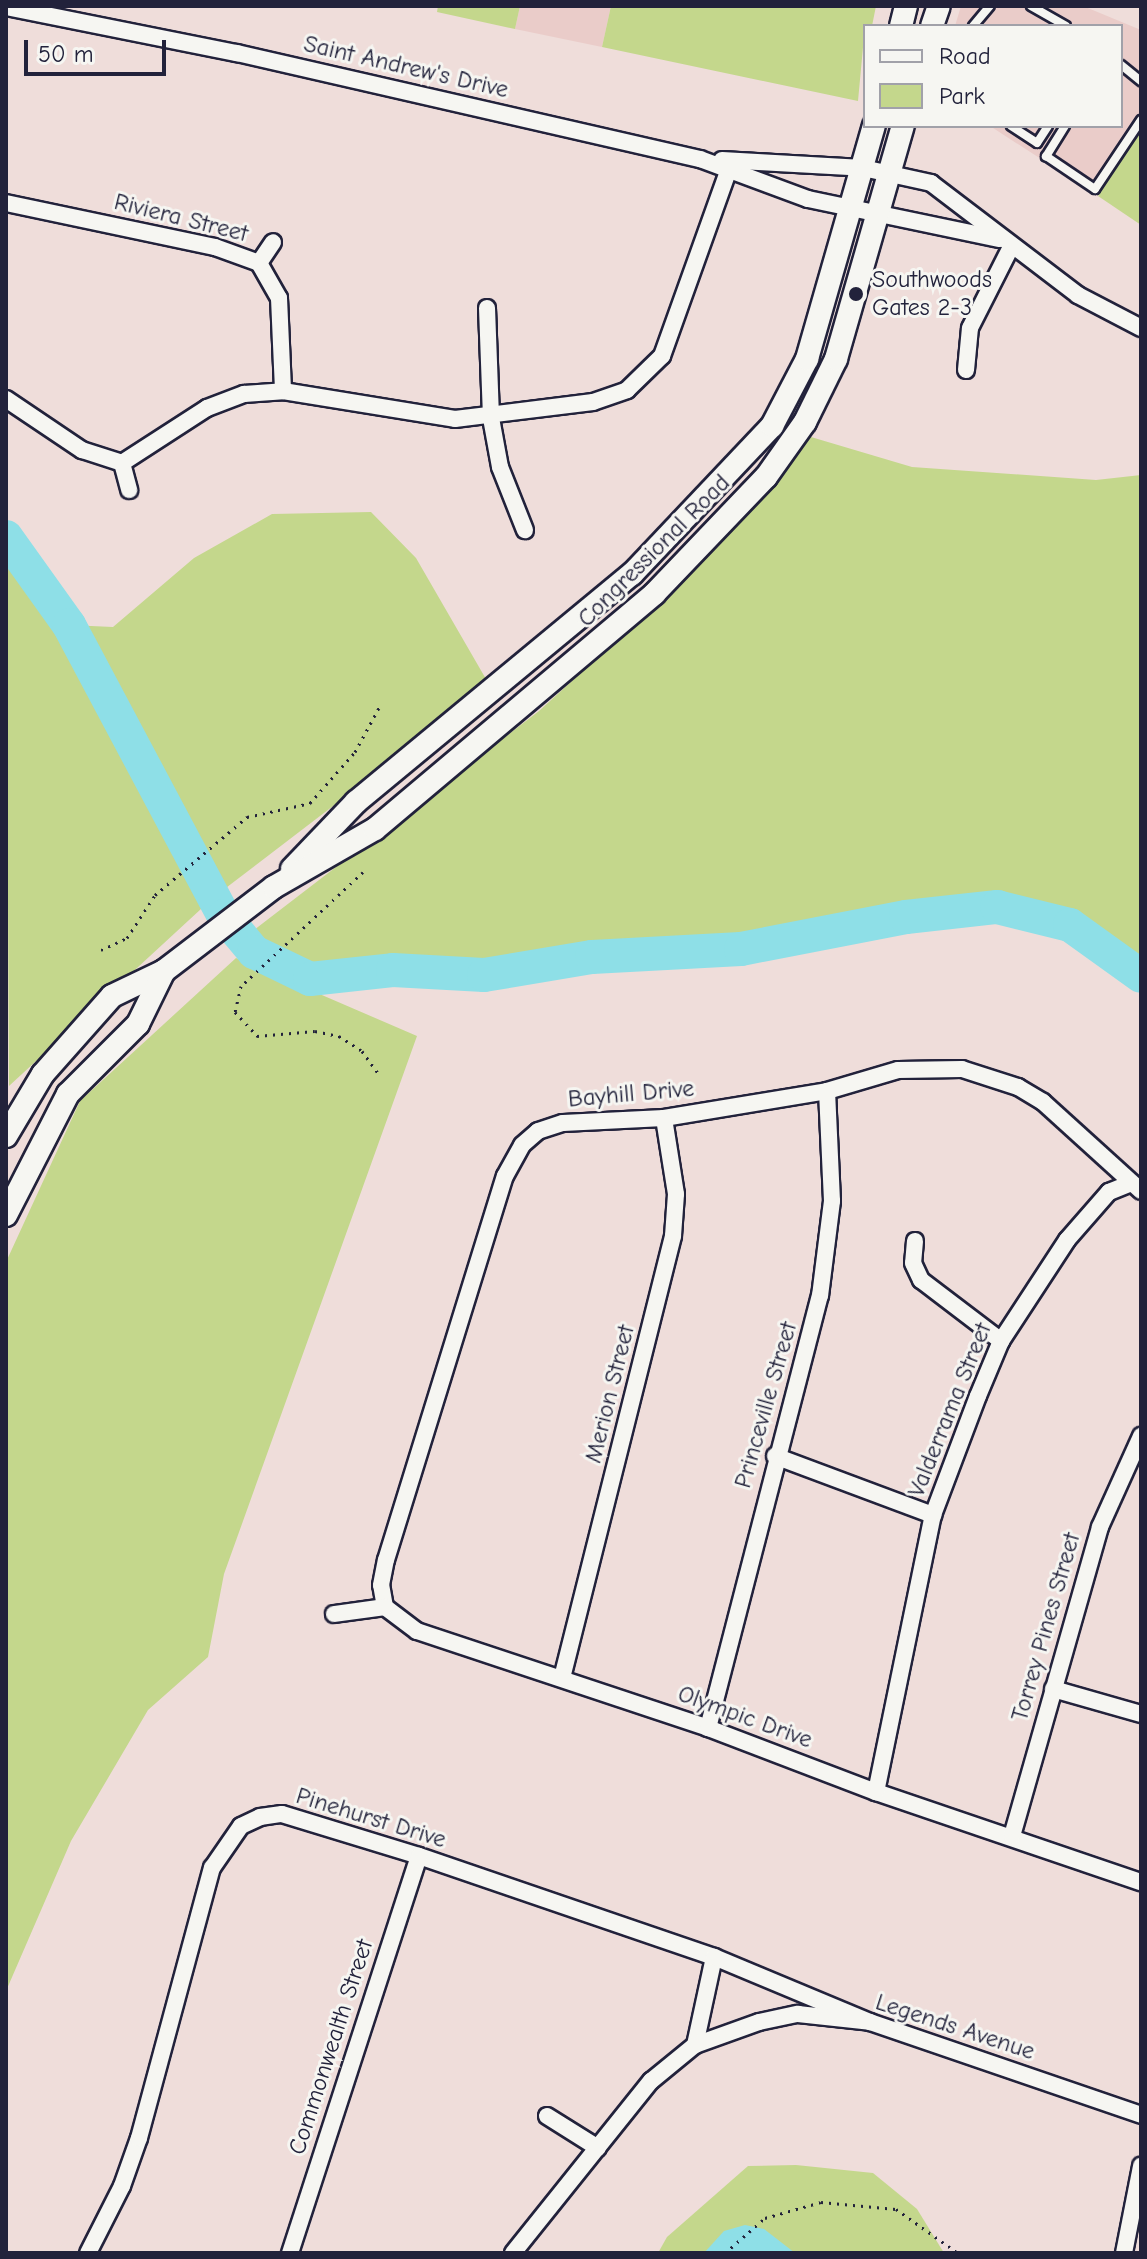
<!DOCTYPE html>
<html>
<head>
<meta charset="utf-8">
<style>
  body { margin:0 }
  #map { position:relative; width:1147px; height:2259px; overflow:hidden; background:#efddda; font-family:"Comic Neue",sans-serif }
  div>[style] { position:absolute }
  .built>* { inset:0; background:#eaccc9 }
  .green>* { inset:0; background:#c4d78c }
  .water>* { inset:0; background:#8edfe7 }
  .river>* { height:34px; margin:-17px; padding:0 17px; transform-origin:17px; border-radius:17px; background:#8edfe7 }
  .path>* { height:3px; margin-top:-1.5px; transform-origin:0; background:repeating-linear-gradient(90deg,#22223b 0 2px,transparent 0 8px) }
  .roads { filter:drop-shadow(2px 0 #22223b) drop-shadow(-2px 0 #22223b) drop-shadow(0 2px #22223b) drop-shadow(0 -2px #22223b) }
  .lane>* { height:8px; margin:-4px; padding:0 4px; transform-origin:4px; border-radius:4px; background:#f6f6f2 }
  .street>* { height:16px; margin:-8px; padding:0 8px; transform-origin:8px; border-radius:8px; background:#f6f6f2 }
  .secondary>* { height:22px; margin:-11px; padding:0 11px; transform-origin:11px; border-radius:11px; background:#f6f6f2 }
  .dots>* { width:22px; height:22px; translate:-50% -50%; box-sizing:border-box; border:4px solid #f6f6f2; border-radius:50% }
  span { translate:-50% -50%; white-space:nowrap; text-align:center; line-height:1.15; -webkit-text-stroke:6px #f6f6f2; paint-order:stroke }
  .street-label { font-size:24px; color:#22223b }
  .poi-label { font-size:24px; color:#22223b }
  .left { translate:0 -50%; text-align:left }
  .frame { position:absolute; inset:0; border:8px solid #22223b; pointer-events:none }
  .legend { position:absolute; left:863px; top:24px; width:260px; height:104px; box-sizing:border-box; background:#f6f6f2; border:2px solid #a1a1a9; margin:0; padding:10px 14px; list-style:none; font-size:24px; color:#22223b }
  .legend li { display:flex; align-items:center; gap:16px; height:40px }
  .legend b { width:40px; border:2px solid #a1a1a9 }
  .scale { position:absolute; left:24px; top:40px; width:142px; height:36px; box-sizing:border-box; border:4px solid #22223b; border-top:0; padding-left:10px; font-size:24px; line-height:28px; white-space:nowrap; color:#22223b; -webkit-text-stroke:6px #f6f6f2; paint-order:stroke }
</style>
</head>
<body>
<div id="map">
  <div class="built">
    <i style="clip-path:polygon(520px 6px,611px 6px,602px 47px,515px 29px)"></i>
    <i style="clip-path:polygon(961px 6px,1083px 6px,1141px 30px,1141px 128px,1098px 196px,990px 126px,1121px 126px,1121px 26px,955px 26px)"></i>
  </div>
  <div class="green">
    <i style="clip-path:polygon(438px 6px,520px 6px,515px 29px,437px 12px)"></i>
    <i style="clip-path:polygon(611px 6px,876px 6px,872px 26px,865px 26px,858px 101px,602px 47px)"></i>
    <i style="clip-path:polygon(1141px 128px,1141px 225px,1098px 196px)"></i>
    <i style="clip-path:polygon(811px 437px,912px 467px,1096px 480px,1141px 475px,1141px 976px,1070px 925px,997px 907px,906px 917px,741px 949px,592px 957px,484px 975px,393px 970px,310px 979px,253px 959px,245px 937px,539px 711px,618px 639px)"></i>
    <i style="clip-path:polygon(371px 512px,416px 558px,490px 686px,214px 897px,9px 1086px,6px 537px,69px 625px,113px 627px,194px 558px,272px 514px)"></i>
    <i style="clip-path:polygon(236px 958px,417px 1036px,224px 1574px,208px 1657px,148px 1710px,71px 1841px,6px 1991px,6px 1262px,80px 1101px)"></i>
    <i style="clip-path:polygon(796px 2165px,873px 2173px,917px 2209px,944px 2253px,658px 2253px,667px 2237px,748px 2166px)"></i>
  </div>
  <div class="water">
    <i style="clip-path:polygon(745px 2225px,764px 2229px,795px 2253px,704px 2253px,724px 2231px)"></i>
  </div>
  <div class="river">
    <i style="left:6px;top:537px;width:108px;rotate:54.4deg"></i>
    <i style="left:69px;top:625px;width:330px;rotate:62deg"></i>
    <i style="left:224px;top:916px;width:47px;rotate:50.2deg"></i>
    <i style="left:254px;top:952px;width:62px;rotate:25.7deg"></i>
    <i style="left:310px;top:979px;width:83px;rotate:-6.2deg"></i>
    <i style="left:393px;top:970px;width:91px;rotate:3.1deg"></i>
    <i style="left:484px;top:975px;width:109px;rotate:-9.5deg"></i>
    <i style="left:592px;top:957px;width:149px;rotate:-3.1deg"></i>
    <i style="left:741px;top:949px;width:168px;rotate:-11deg"></i>
    <i style="left:906px;top:917px;width:92px;rotate:-6.3deg"></i>
    <i style="left:997px;top:907px;width:75px;rotate:13.9deg"></i>
    <i style="left:1070px;top:925px;width:87px;rotate:35.7deg"></i>
  </div>
  <div class="path">
    <i style="left:363px;top:872px;width:167px;rotate:136.9deg"></i>
    <i style="left:241px;top:986px;width:27px;rotate:103deg"></i>
    <i style="left:235px;top:1012px;width:33px;rotate:47deg"></i>
    <i style="left:257px;top:1036px;width:58px;rotate:-4.9deg"></i>
    <i style="left:315px;top:1031px;width:25px;rotate:12deg"></i>
    <i style="left:339px;top:1036px;width:27px;rotate:33deg"></i>
    <i style="left:362px;top:1051px;width:27px;rotate:54deg"></i>
    <i style="left:101px;top:950px;width:29px;rotate:-25deg"></i>
    <i style="left:127px;top:938px;width:51px;rotate:-56.9deg"></i>
    <i style="left:155px;top:895px;width:121px;rotate:-40.3deg"></i>
    <i style="left:247px;top:817px;width:65px;rotate:-12.5deg"></i>
    <i style="left:310px;top:803px;width:68px;rotate:-48.6deg"></i>
    <i style="left:355px;top:752px;width:55px;rotate:-61.6deg"></i>
    <i style="left:725px;top:2253px;width:53px;rotate:-41.2deg"></i>
    <i style="left:765px;top:2218px;width:58px;rotate:-15.9deg"></i>
    <i style="left:821px;top:2202px;width:75px;rotate:5.3deg"></i>
    <i style="left:896px;top:2209px;width:76px;rotate:35.4deg"></i>
  </div>
  <div class="roads">
    <div class="lane">
      <i style="left:1031px;top:6px;width:40px;rotate:29.7deg"></i>
      <i style="left:973px;top:26px;width:26px;rotate:-50deg"></i>
      <i style="left:1121px;top:65px;width:26px;rotate:39deg"></i>
      <i style="left:1011px;top:126px;width:31px;rotate:33deg"></i>
      <i style="left:1037px;top:143px;width:20px;rotate:-57deg"></i>
      <i style="left:1065px;top:126px;width:36px;rotate:122deg"></i>
      <i style="left:1046px;top:156px;width:59px;rotate:34deg"></i>
      <i style="left:1095px;top:189px;width:83px;rotate:-56.3deg"></i>
    </div>
    <div class="street">
      <i style="left:6px;top:7px;width:236px;rotate:11.3deg"></i>
      <i style="left:237px;top:53px;width:475px;rotate:12.9deg"></i>
      <i style="left:700px;top:159px;width:115px;rotate:20.3deg"></i>
      <i style="left:808px;top:199px;width:196px;rotate:11.8deg"></i>
      <i style="left:722px;top:160px;width:141px;rotate:3.2deg"></i>
      <i style="left:863px;top:168px;width:70px;rotate:12.4deg"></i>
      <i style="left:931px;top:183px;width:185px;rotate:37.3deg"></i>
      <i style="left:1078px;top:295px;width:71px;rotate:27.6deg"></i>
      <i style="left:6px;top:203px;width:214px;rotate:11.9deg"></i>
      <i style="left:215px;top:247px;width:47px;rotate:20deg"></i>
      <i style="left:259px;top:263px;width:40px;rotate:60.3deg"></i>
      <i style="left:279px;top:298px;width:93px;rotate:87.5deg"></i>
      <i style="left:259px;top:263px;width:25px;rotate:-56deg"></i>
      <i style="left:487px;top:308px;width:110px;rotate:87.9deg"></i>
      <i style="left:491px;top:418px;width:50px;rotate:79.6deg"></i>
      <i style="left:500px;top:467px;width:68px;rotate:68.4deg"></i>
      <i style="left:966px;top:370px;width:42px;rotate:-84.6deg"></i>
      <i style="left:970px;top:328px;width:91px;rotate:-63.2deg"></i>
      <i style="left:6px;top:399px;width:92px;rotate:33.9deg"></i>
      <i style="left:82px;top:450px;width:42px;rotate:18deg"></i>
      <i style="left:122px;top:463px;width:101px;rotate:-32.9deg"></i>
      <i style="left:207px;top:408px;width:40px;rotate:-21deg"></i>
      <i style="left:244px;top:394px;width:39px;rotate:-4deg"></i>
      <i style="left:283px;top:391px;width:174px;rotate:9.2deg"></i>
      <i style="left:455px;top:419px;width:139px;rotate:-7deg"></i>
      <i style="left:593px;top:402px;width:36px;rotate:-19deg"></i>
      <i style="left:627px;top:390px;width:49px;rotate:-44.2deg"></i>
      <i style="left:662px;top:356px;width:205px;rotate:-70.3deg"></i>
      <i style="left:122px;top:463px;width:28px;rotate:75deg"></i>
      <i style="left:915px;top:1241px;width:22px;rotate:95deg"></i>
      <i style="left:913px;top:1263px;width:19px;rotate:65deg"></i>
      <i style="left:921px;top:1280px;width:101px;rotate:37.3deg"></i>
      <i style="left:775px;top:1456px;width:169px;rotate:20.5deg"></i>
      <i style="left:385px;top:1607px;width:22px;rotate:-100deg"></i>
      <i style="left:381px;top:1585px;width:25px;rotate:-79deg"></i>
      <i style="left:386px;top:1560px;width:402px;rotate:-72.8deg"></i>
      <i style="left:505px;top:1176px;width:35px;rotate:-61deg"></i>
      <i style="left:522px;top:1145px;width:21px;rotate:-41deg"></i>
      <i style="left:538px;top:1131px;width:26px;rotate:-18deg"></i>
      <i style="left:563px;top:1123px;width:101px;rotate:-2.8deg"></i>
      <i style="left:664px;top:1118px;width:165px;rotate:-9.4deg"></i>
      <i style="left:827px;top:1091px;width:74px;rotate:-16.5deg"></i>
      <i style="left:898px;top:1070px;width:64px;rotate:-0.9deg"></i>
      <i style="left:962px;top:1069px;width:59px;rotate:17.8deg"></i>
      <i style="left:1018px;top:1087px;width:29px;rotate:31deg"></i>
      <i style="left:1043px;top:1102px;width:132px;rotate:42.2deg"></i>
      <i style="left:385px;top:1607px;width:40px;rotate:37deg"></i>
      <i style="left:417px;top:1631px;width:307px;rotate:18.4deg"></i>
      <i style="left:708px;top:1728px;width:180px;rotate:20.9deg"></i>
      <i style="left:876px;top:1792px;width:280px;rotate:18.8deg"></i>
      <i style="left:334px;top:1614px;width:51px;rotate:-7.8deg"></i>
      <i style="left:562px;top:1678px;width:456px;rotate:-75.9deg"></i>
      <i style="left:673px;top:1236px;width:42px;rotate:-85.9deg"></i>
      <i style="left:676px;top:1194px;width:77px;rotate:-99deg"></i>
      <i style="left:1053px;top:1689px;width:91px;rotate:15.9deg"></i>
      <i style="left:708px;top:1728px;width:446px;rotate:-75.5deg"></i>
      <i style="left:820px;top:1296px;width:96px;rotate:-82.8deg"></i>
      <i style="left:832px;top:1201px;width:110px;rotate:-92.6deg"></i>
      <i style="left:876px;top:1792px;width:283px;rotate:-78.4deg"></i>
      <i style="left:933px;top:1515px;width:127px;rotate:-69.3deg"></i>
      <i style="left:978px;top:1396px;width:60px;rotate:-67.3deg"></i>
      <i style="left:1001px;top:1341px;width:121px;rotate:-56.8deg"></i>
      <i style="left:1067px;top:1240px;width:64px;rotate:-48.8deg"></i>
      <i style="left:1109px;top:1192px;width:24px;rotate:-22deg"></i>
      <i style="left:1012px;top:1836px;width:321px;rotate:-74.1deg"></i>
      <i style="left:1100px;top:1527px;width:100px;rotate:-65.7deg"></i>
      <i style="left:695px;top:2045px;width:90px;rotate:-77.8deg"></i>
      <i style="left:547px;top:2116px;width:60px;rotate:32.1deg"></i>
      <i style="left:88px;top:2253px;width:75px;rotate:-63.1deg"></i>
      <i style="left:122px;top:2186px;width:51px;rotate:-70.5deg"></i>
      <i style="left:139px;top:2138px;width:280px;rotate:-74.9deg"></i>
      <i style="left:212px;top:1868px;width:51px;rotate:-55.4deg"></i>
      <i style="left:241px;top:1826px;width:21px;rotate:-25deg"></i>
      <i style="left:260px;top:1817px;width:22px;rotate:-8deg"></i>
      <i style="left:282px;top:1814px;width:143px;rotate:17deg"></i>
      <i style="left:419px;top:1856px;width:312px;rotate:18.9deg"></i>
      <i style="left:714px;top:1957px;width:169px;rotate:22.6deg"></i>
      <i style="left:290px;top:2253px;width:417px;rotate:-72deg"></i>
      <i style="left:513px;top:2253px;width:221px;rotate:-51.3deg"></i>
      <i style="left:651px;top:2081px;width:57px;rotate:-39.3deg"></i>
      <i style="left:695px;top:2045px;width:68px;rotate:-19.8deg"></i>
      <i style="left:759px;top:2022px;width:40px;rotate:-12deg"></i>
      <i style="left:798px;top:2014px;width:72px;rotate:6.3deg"></i>
      <i style="left:870px;top:2022px;width:287px;rotate:18.9deg"></i>
      <i style="left:1124px;top:2253px;width:89px;rotate:-78.9deg"></i>
    </div>
    <div class="secondary">
      <i style="left:901px;top:26px;width:21px;rotate:-76deg"></i>
      <i style="left:932px;top:26px;width:21px;rotate:-71deg"></i>
      <i style="left:292px;top:869px;width:93px;rotate:-46.3deg"></i>
      <i style="left:356px;top:802px;width:358px;rotate:-39.6deg"></i>
      <i style="left:632px;top:574px;width:204px;rotate:-46.6deg"></i>
      <i style="left:772px;top:426px;width:76px;rotate:-62.4deg"></i>
      <i style="left:807px;top:359px;width:242px;rotate:-74deg"></i>
      <i style="left:6px;top:1136px;width:72px;rotate:-59.2deg"></i>
      <i style="left:43px;top:1074px;width:104px;rotate:-48.5deg"></i>
      <i style="left:112px;top:996px;width:58px;rotate:-25.7deg"></i>
      <i style="left:164px;top:971px;width:138px;rotate:-37.4deg"></i>
      <i style="left:274px;top:887px;width:116px;rotate:-29.9deg"></i>
      <i style="left:375px;top:829px;width:365px;rotate:-40.1deg"></i>
      <i style="left:654px;top:594px;width:162px;rotate:-46.3deg"></i>
      <i style="left:766px;top:477px;width:67px;rotate:-54.7deg"></i>
      <i style="left:805px;top:422px;width:70px;rotate:-63.8deg"></i>
      <i style="left:836px;top:359px;width:242px;rotate:-74deg"></i>
      <i style="left:6px;top:1215px;width:136px;rotate:-62.9deg"></i>
      <i style="left:68px;top:1094px;width:99px;rotate:-45deg"></i>
      <i style="left:138px;top:1024px;width:59px;rotate:-63.9deg"></i>
    </div>
  </div>
  <div class="dots">
    <i style="left:856px;top:294px;background:#22223b"></i>
  </div>
  <div class="street-label">
    <span style="left:406px;top:67px;rotate:13deg">Saint Andrew's Drive</span>
    <span style="left:181px;top:218px;rotate:14deg">Riviera Street</span>
    <span style="left:654px;top:551px;rotate:-45deg">Congressional Road</span>
    <span style="left:631px;top:1094px;rotate:-5deg">Bayhill Drive</span>
    <span style="left:610px;top:1394px;rotate:-76deg">Merion Street</span>
    <span style="left:766px;top:1405px;rotate:-74deg">Princeville Street</span>
    <span style="left:950px;top:1410px;rotate:-68deg">Valderrama Street</span>
    <span style="left:1046px;top:1627px;rotate:-74deg">Torrey Pines Street</span>
    <span style="left:745px;top:1717px;rotate:20deg">Olympic Drive</span>
    <span style="left:371px;top:1818px;rotate:17deg">Pinehurst Drive</span>
    <span style="left:955px;top:2027px;rotate:18deg">Legends Avenue</span>
    <span style="left:331px;top:2047px;rotate:-72deg">Commonwealth Street</span>
  </div>
  <div class="poi-label">
    <span class="left" style="left:872px;top:294px">Southwoods<br>Gates 2-3</span>
  </div>
  <div class="frame"></div>
  <ul class="legend">
  <li><b style="height:10px;background:#f6f6f2"></b>Road</li>
  <li><b style="height:22px;background:#c4d78c"></b>Park</li>
  </ul>
  <div class="scale">50 m</div>
</div>
</body>
</html>
